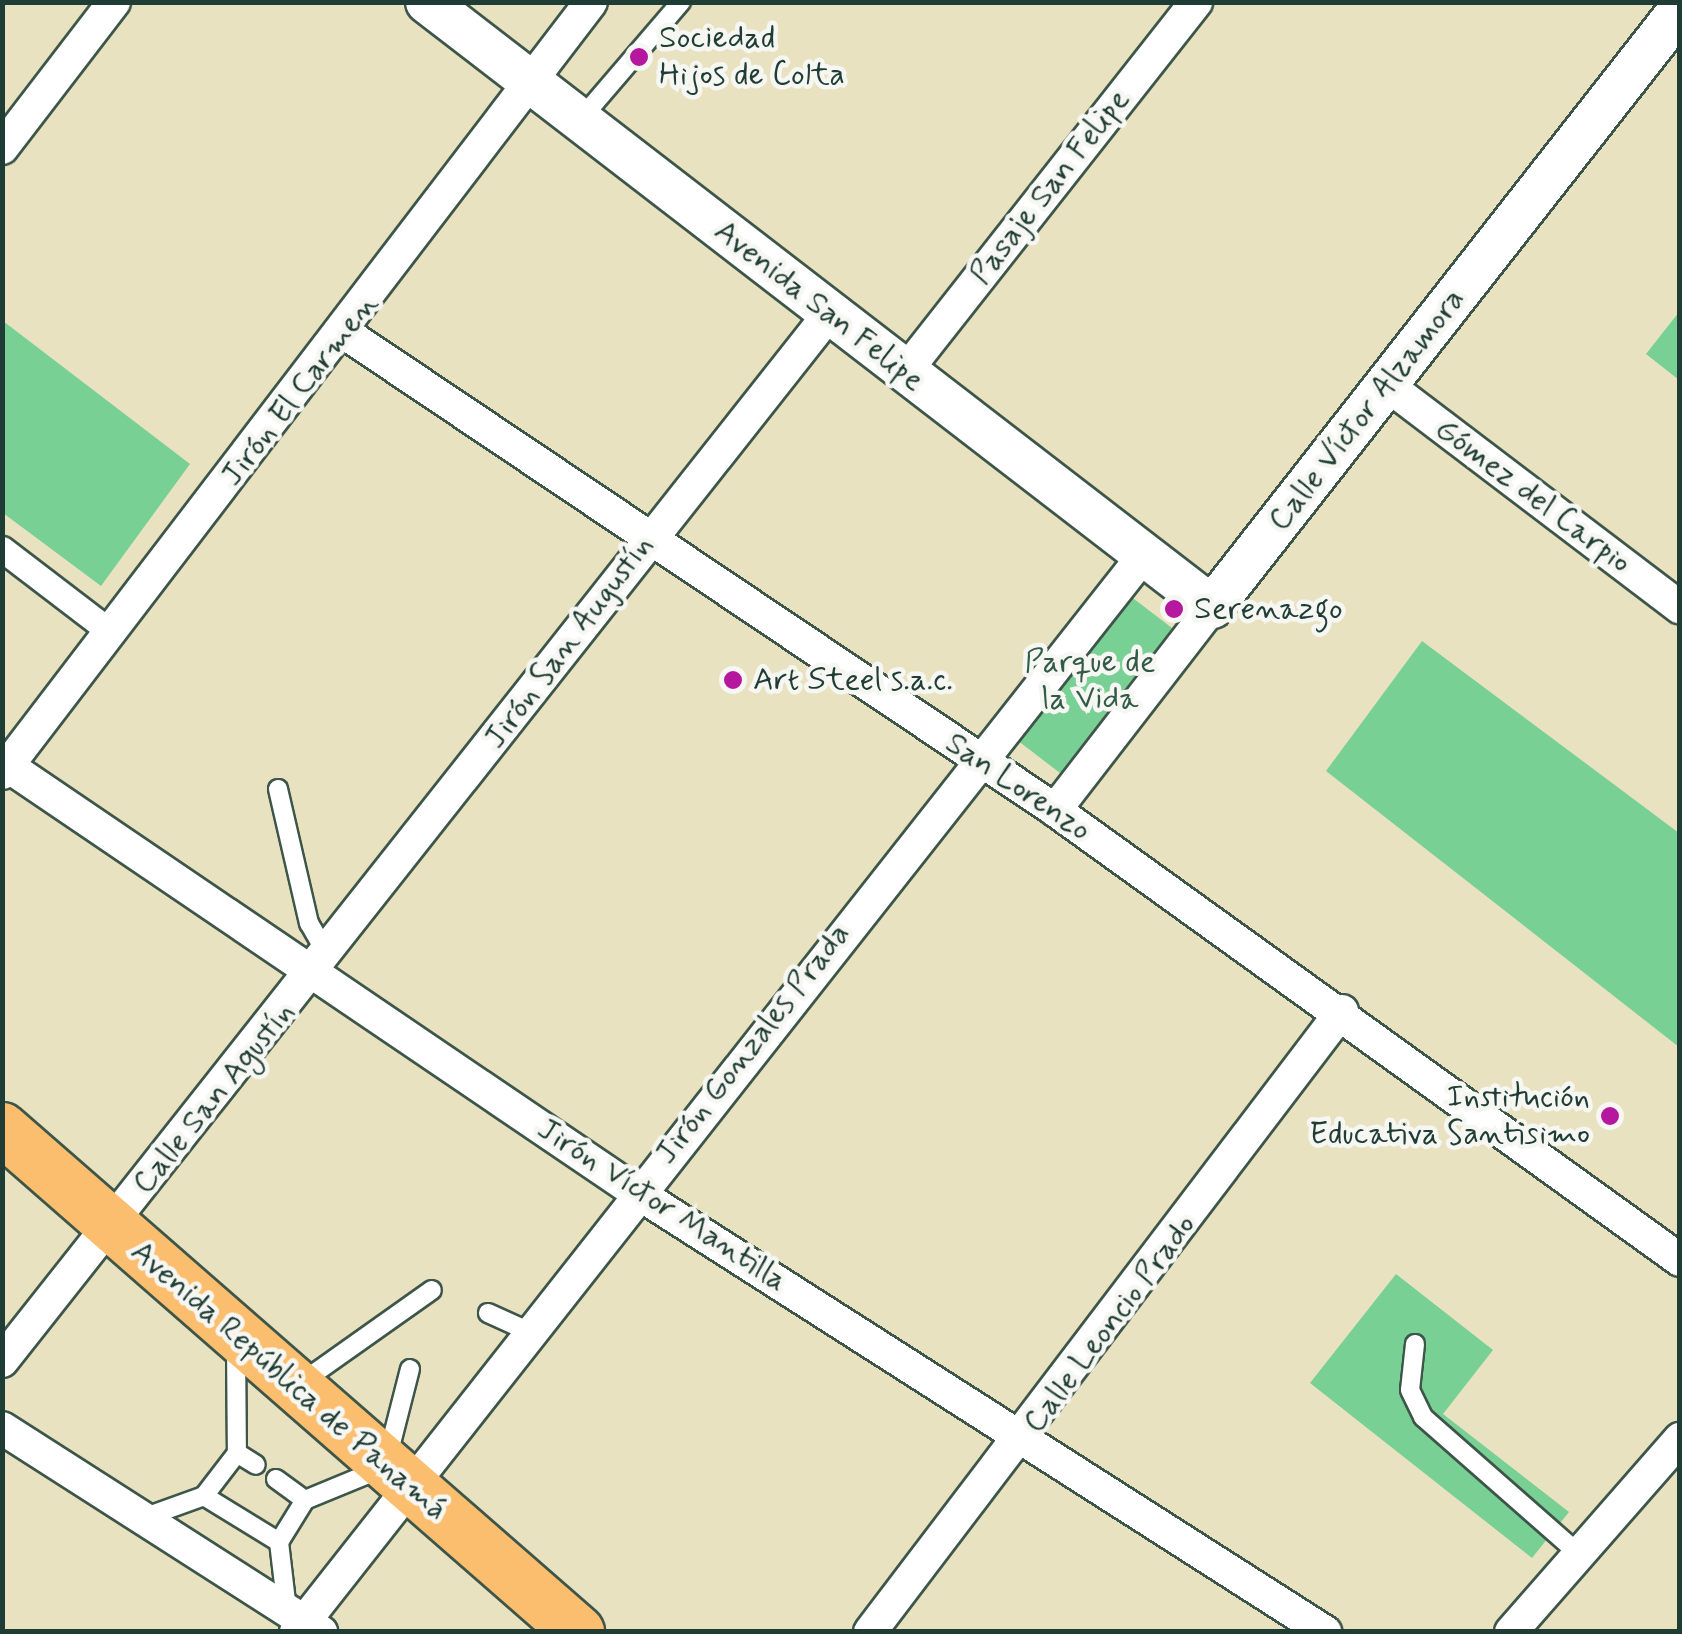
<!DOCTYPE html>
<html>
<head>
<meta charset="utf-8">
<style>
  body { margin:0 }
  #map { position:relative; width:1682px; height:1634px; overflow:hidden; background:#e9e2c1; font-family:Mynerve,sans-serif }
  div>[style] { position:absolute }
  .green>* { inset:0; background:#78d095 }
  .roads { filter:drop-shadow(2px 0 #3d5649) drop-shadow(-2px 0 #3d5649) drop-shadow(0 2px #3d5649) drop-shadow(0 -2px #3d5649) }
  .service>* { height:18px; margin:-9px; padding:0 9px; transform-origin:9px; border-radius:9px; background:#fff }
  .pedestrian>* { height:25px; margin:-12.5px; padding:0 12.5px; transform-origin:12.5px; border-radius:12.5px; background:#fff }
  .minor>* { height:32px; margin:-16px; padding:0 16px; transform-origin:16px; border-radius:16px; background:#fff }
  .tertiary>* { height:42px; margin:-21px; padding:0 21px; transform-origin:21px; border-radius:21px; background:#fff }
  .primary>* { height:52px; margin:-26px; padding:0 26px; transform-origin:26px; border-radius:26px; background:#fbbe6e }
  .dots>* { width:28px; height:28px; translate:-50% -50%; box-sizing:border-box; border:5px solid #f6f6f2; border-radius:50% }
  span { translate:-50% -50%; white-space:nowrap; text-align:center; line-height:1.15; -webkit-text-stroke:9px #f6f6f2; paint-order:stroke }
  .poi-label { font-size:32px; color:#1f3d34 }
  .left { translate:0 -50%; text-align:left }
  .right { translate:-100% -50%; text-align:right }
  .street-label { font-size:32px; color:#1f3d34 }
  .park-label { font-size:32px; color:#315a47 }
  .frame { position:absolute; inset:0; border:5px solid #1f3d34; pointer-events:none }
</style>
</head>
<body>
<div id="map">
  <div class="green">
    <i style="clip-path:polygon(1679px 312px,1679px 380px,1646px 354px)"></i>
    <i style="clip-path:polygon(3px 321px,190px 464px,101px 586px,3px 513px)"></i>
    <i style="clip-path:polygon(1121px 589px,1172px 628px,1060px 773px,1009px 734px)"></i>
    <i style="clip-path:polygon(1422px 641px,1679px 833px,1679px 1047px,1326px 771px)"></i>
    <i style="clip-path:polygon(1396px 1274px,1493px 1350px,1443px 1414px,1569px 1512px,1532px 1558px,1310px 1383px)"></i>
  </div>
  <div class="roads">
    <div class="service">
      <i style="left:579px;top:121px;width:157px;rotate:-49.4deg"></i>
      <i style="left:278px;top:789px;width:138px;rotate:77deg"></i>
      <i style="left:309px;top:923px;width:38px;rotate:60deg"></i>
      <i style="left:488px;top:1313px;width:46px;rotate:24.3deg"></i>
      <i style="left:1415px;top:1344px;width:46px;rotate:96.2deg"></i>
      <i style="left:1410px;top:1390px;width:30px;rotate:64deg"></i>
      <i style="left:1423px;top:1417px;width:208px;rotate:41.3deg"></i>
      <i style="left:236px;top:1346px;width:107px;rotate:89.5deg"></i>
      <i style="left:237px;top:1453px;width:22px;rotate:32deg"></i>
      <i style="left:302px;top:1382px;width:159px;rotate:-35.3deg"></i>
      <i style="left:276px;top:1479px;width:36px;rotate:36deg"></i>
      <i style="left:305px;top:1500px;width:87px;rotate:-22.4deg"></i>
      <i style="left:385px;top:1467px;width:101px;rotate:-75.7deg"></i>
      <i style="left:204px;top:1496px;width:54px;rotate:-52.5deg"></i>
      <i style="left:143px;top:1518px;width:65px;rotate:-19.8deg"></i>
      <i style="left:204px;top:1496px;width:88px;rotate:31.5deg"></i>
      <i style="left:279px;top:1542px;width:68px;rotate:83.3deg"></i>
      <i style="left:279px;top:1542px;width:49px;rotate:-58.2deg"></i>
    </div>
    <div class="pedestrian">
      <i style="left:2px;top:549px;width:138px;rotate:37.4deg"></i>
    </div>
    <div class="minor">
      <i style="left:2px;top:148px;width:184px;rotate:-52.5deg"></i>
      <i style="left:345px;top:333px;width:855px;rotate:33.89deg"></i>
      <i style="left:1055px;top:810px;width:770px;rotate:35.75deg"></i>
      <i style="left:905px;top:372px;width:471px;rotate:-51.8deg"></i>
      <i style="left:1387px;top:385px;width:368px;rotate:37.2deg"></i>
      <i style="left:8px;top:766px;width:759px;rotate:34.15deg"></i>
      <i style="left:636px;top:1192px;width:818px;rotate:32.56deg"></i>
      <i style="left:2px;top:773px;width:970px;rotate:-52.62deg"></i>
      <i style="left:1055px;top:810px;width:257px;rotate:-52.3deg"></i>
      <i style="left:2px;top:1361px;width:1336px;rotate:-51.69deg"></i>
      <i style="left:2px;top:1428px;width:379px;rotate:32.6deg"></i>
      <i style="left:296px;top:1632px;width:1369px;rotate:-51.79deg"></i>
      <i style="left:870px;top:1632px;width:780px;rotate:-52.76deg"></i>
      <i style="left:1511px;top:1632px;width:257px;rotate:-48.8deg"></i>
    </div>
    <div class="tertiary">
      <i style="left:427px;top:2px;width:991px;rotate:37.62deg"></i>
      <i style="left:1212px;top:607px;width:759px;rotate:-51.91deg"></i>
    </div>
    <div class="primary">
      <i style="left:2px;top:1129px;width:765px;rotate:41.13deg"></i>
    </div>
  </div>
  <div class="dots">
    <i style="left:639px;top:57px;background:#b5179e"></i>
    <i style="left:1174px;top:609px;background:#b5179e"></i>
    <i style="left:733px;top:680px;background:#b5179e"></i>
    <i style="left:1610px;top:1116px;background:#b5179e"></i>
  </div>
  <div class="poi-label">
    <span class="left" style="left:659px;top:57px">Sociedad<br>Hijos de Colta</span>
    <span class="left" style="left:1194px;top:609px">Serenazgo</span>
    <span class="left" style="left:753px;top:680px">Art Steel s.a.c.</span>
    <span class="right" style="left:1590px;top:1116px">Institución<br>Educativa Santisimo</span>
  </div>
  <div class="street-label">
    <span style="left:1050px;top:187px;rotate:-52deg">Pasaje San Felipe</span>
    <span style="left:819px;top:306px;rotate:38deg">Avenida San Felipe</span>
    <span style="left:300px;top:390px;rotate:-52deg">Jirón El Carmen</span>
    <span style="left:1367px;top:410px;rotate:-52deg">Calle Víctor Alzamora</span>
    <span style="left:1533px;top:496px;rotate:37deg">Gómez del Carpio</span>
    <span style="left:569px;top:642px;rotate:-53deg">Jirón San Augustín</span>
    <span style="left:1018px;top:787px;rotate:34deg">San Lorenzo</span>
    <span style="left:753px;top:1044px;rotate:-52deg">Jirón Gonzales Prada</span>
    <span style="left:214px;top:1098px;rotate:-51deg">Calle San Agustín</span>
    <span style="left:662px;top:1205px;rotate:33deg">Jirón Víctor Mantilla</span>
    <span style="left:1110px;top:1324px;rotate:-53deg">Calle Leoncio Prado</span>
    <span style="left:289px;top:1381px;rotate:41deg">Avenida República de Panamá</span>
  </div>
  <div class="park-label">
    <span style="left:1090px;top:681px">Parque de<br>la Vida</span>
  </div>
  <div class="frame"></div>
</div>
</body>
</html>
